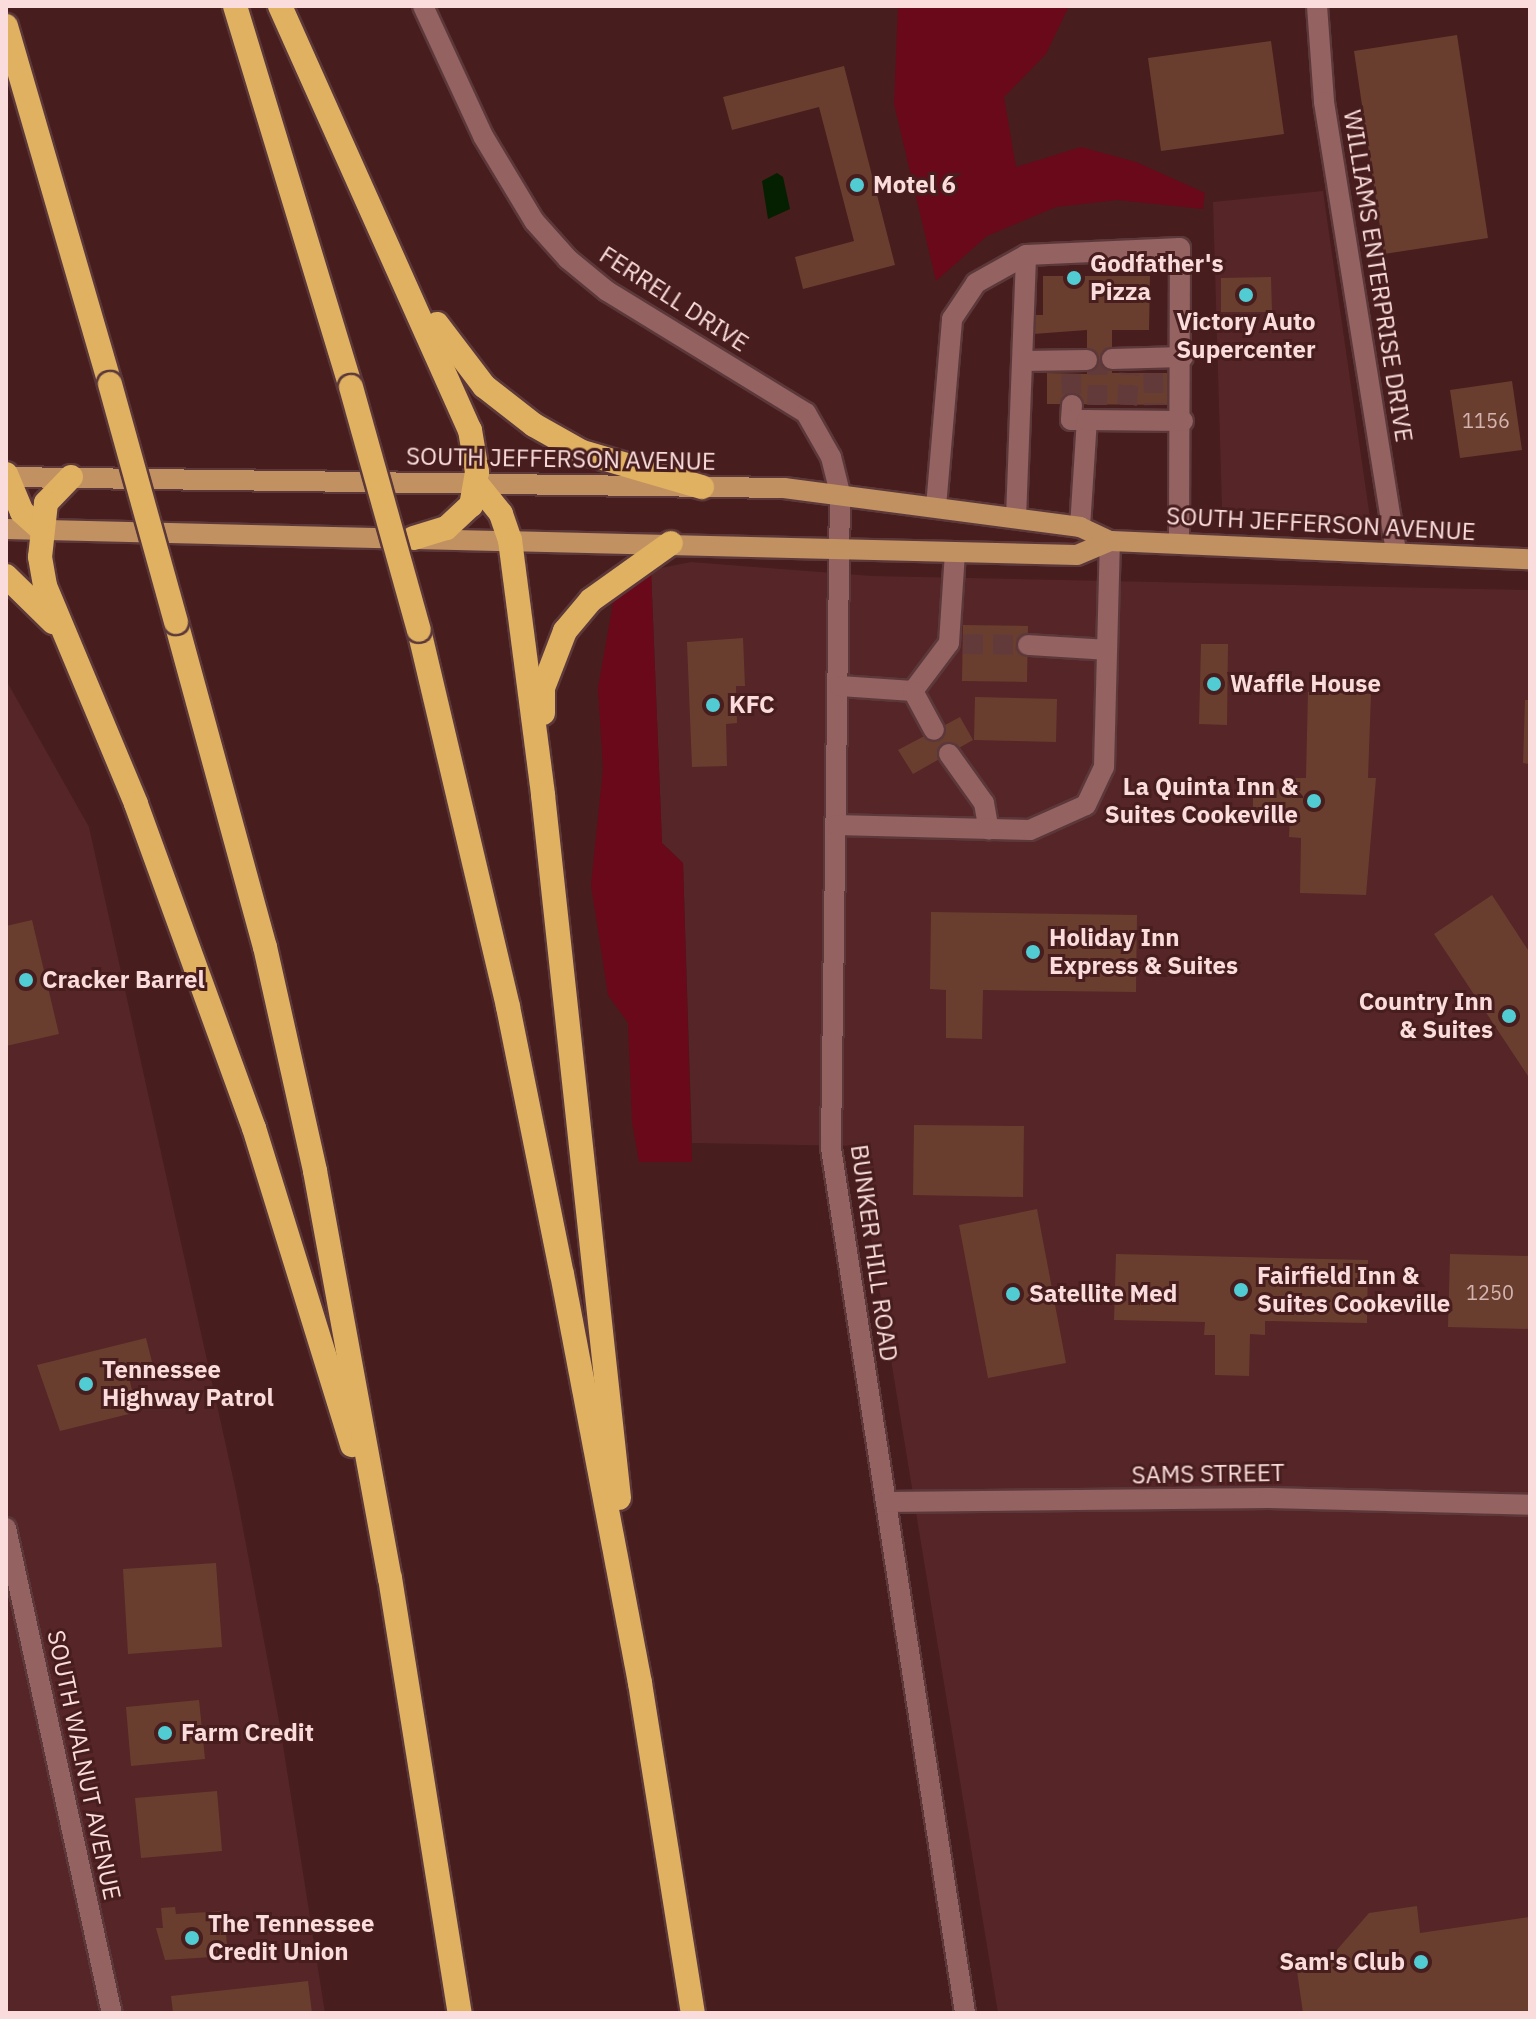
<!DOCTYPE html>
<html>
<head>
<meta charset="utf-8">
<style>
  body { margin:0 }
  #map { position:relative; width:1536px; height:2019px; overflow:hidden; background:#471d1e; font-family:"IBM Plex Sans",sans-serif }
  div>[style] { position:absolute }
  .built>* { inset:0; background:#562527 }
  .green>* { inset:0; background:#690919 }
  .water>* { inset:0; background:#052001 }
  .building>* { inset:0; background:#693e2f }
  .minor-tunnel>* { height:20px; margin-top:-10px; transform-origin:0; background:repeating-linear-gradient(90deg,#623a3a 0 20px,transparent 0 30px) }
  .roads { filter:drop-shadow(2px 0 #5c383a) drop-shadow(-2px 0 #5c383a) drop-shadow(0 2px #5c383a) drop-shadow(0 -2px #5c383a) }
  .minor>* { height:20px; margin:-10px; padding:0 10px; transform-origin:10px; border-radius:10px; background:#936261 }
  .major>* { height:20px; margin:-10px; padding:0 10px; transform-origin:10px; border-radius:10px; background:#c19161 }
  .highway>* { height:24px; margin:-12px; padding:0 12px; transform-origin:12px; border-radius:12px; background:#dfb161 }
  .bridges { filter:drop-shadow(2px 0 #5c383a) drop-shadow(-2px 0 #5c383a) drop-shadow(0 2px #5c383a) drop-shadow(0 -2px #5c383a) }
  .highway-bridge>* { height:24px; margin:-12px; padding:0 12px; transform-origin:12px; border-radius:12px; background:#dfb161 }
  .dots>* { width:22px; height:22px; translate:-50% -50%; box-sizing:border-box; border:4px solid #471d1e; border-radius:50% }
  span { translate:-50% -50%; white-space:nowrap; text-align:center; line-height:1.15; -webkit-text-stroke:6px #471d1e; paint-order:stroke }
  .number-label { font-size:20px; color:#d5b4b0 }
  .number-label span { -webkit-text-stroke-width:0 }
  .poi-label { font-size:24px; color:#f9dcdb; font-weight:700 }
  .left { translate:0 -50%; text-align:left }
  .right { translate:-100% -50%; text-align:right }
  .street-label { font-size:24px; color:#f9dcdb }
  .frame { position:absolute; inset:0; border:8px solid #f9dcdb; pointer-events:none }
</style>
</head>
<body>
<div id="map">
  <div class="built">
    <i style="clip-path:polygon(1323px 191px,1370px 518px,1222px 508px,1213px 202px)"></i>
    <i style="clip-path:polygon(691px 562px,872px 576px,1530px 590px,1530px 2013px,998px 2013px,856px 1146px,692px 1143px,683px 863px,662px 843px,651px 570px)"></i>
    <i style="clip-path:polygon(6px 680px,89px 827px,236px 1491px,280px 1726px,325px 2013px,6px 2013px)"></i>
  </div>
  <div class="green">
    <i style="clip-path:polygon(898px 6px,1069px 6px,1046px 54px,1004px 97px,1016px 167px,1081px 147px,1136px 162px,1205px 193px,1203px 209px,1117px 200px,1056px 207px,987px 236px,936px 281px,894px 104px)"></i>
    <i style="clip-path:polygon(651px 570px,662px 843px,683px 863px,692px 1162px,639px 1162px,632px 1122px,628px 1023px,608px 995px,591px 885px,603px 769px,598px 688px,613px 603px,624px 588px)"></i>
  </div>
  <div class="water">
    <i style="clip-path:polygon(777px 173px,783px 177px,790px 209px,768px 219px,762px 181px)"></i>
  </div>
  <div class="building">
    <i style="clip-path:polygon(1457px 35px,1488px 238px,1384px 254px,1354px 51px)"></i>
    <i style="clip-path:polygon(1271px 41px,1284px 134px,1161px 151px,1148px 58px)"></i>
    <i style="clip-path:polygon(844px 66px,895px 265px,803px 289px,795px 257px,854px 241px,819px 107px,732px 130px,723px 97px)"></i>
    <i style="clip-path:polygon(1043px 276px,1150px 276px,1149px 330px,1112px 330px,1112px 373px,1176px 373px,1176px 405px,1047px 404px,1047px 373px,1087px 374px,1087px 330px,1033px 334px,1033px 315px,1043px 315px)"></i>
    <i style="clip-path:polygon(1271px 277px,1272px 312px,1221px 312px,1221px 278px)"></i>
    <i style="clip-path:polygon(1512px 381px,1522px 450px,1460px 458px,1450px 390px)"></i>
    <i style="clip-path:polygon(963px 625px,1028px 626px,1027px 682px,962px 681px)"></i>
    <i style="clip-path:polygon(743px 638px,745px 686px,736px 686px,737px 723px,726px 724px,727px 766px,692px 767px,687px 642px)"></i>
    <i style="clip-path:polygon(1201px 644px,1228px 644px,1227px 725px,1199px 724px)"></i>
    <i style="clip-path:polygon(1308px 692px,1371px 694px,1368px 778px,1376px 778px,1366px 895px,1300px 893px,1301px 838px,1289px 837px,1290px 814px,1253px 812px,1253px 788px,1290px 790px,1290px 778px,1306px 778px)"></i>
    <i style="clip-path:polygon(975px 697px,1057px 699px,1056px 742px,974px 740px)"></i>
    <i style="clip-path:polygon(1525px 700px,1530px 700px,1530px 764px,1523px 763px)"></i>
    <i style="clip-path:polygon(960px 717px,973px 740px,913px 774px,898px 750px)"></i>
    <i style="clip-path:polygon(1492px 895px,1530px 953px,1530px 1079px,1434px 934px)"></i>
    <i style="clip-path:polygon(931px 912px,1137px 915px,1136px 992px,983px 990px,982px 1039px,946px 1038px,946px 990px,930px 989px)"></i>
    <i style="clip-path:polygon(32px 920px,59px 1034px,6px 1046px,6px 926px)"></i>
    <i style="clip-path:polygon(914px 1125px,1024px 1126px,1023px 1197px,913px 1195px)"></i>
    <i style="clip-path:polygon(1037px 1209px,1066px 1363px,988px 1378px,959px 1225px)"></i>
    <i style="clip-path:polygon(1116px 1254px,1368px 1260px,1367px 1323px,1265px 1321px,1265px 1335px,1250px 1334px,1249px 1376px,1215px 1375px,1215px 1335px,1204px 1335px,1205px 1322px,1114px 1320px)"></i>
    <i style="clip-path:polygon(1450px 1254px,1530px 1256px,1530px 1329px,1448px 1327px)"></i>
    <i style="clip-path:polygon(146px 1338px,152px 1362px,127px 1369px,137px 1412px,60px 1431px,37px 1365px)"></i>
    <i style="clip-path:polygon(216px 1563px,222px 1647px,128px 1654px,123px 1569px)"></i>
    <i style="clip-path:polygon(199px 1700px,205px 1759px,131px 1766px,126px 1707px)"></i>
    <i style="clip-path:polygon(217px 1791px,222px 1851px,141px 1858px,135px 1798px)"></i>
    <i style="clip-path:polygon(1417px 1906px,1420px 1933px,1530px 1917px,1530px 2013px,1303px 2013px,1296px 1964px,1329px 1959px,1369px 1913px)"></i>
    <i style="clip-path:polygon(175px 1907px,176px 1914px,224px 1911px,228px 1956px,165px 1960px,156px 1928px,163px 1928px,161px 1908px)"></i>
    <i style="clip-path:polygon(308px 1981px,312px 2013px,173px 2013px,171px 1996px)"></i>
  </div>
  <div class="minor-tunnel">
    <i style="left:1153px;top:373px;width:32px;rotate:88deg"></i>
    <i style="left:1071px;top:374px;width:31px;rotate:88deg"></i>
    <i style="left:1097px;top:405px;width:46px;rotate:-88.8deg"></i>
    <i style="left:1127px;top:405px;width:32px;rotate:-86deg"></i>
    <i style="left:963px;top:644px;width:65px;rotate:0.9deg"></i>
  </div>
  <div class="roads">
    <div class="minor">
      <i style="left:423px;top:6px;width:143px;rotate:65.2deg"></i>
      <i style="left:483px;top:136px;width:99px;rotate:59deg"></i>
      <i style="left:534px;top:221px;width:51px;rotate:48.2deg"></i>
      <i style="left:568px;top:259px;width:50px;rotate:39.4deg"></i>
      <i style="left:607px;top:291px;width:233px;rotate:31.5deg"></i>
      <i style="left:806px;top:413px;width:51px;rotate:60.4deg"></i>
      <i style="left:831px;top:457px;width:37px;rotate:76deg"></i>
      <i style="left:840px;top:493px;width:655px;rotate:90.79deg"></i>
      <i style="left:831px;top:1148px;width:875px;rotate:81.19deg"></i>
      <i style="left:1317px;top:6px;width:96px;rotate:85.8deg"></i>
      <i style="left:1324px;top:102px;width:456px;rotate:80.9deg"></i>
      <i style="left:1112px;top:359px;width:71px;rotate:-1.6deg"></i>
      <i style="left:1024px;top:361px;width:63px;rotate:-0.9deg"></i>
      <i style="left:1072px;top:405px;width:15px;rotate:94deg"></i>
      <i style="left:1071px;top:420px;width:16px"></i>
      <i style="left:936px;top:507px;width:189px;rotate:-85.1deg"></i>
      <i style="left:952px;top:319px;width:43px;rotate:-56.3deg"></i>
      <i style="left:976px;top:283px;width:57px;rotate:-29.2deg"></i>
      <i style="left:1026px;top:255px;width:154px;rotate:-2.6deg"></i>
      <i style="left:1180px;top:248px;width:296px;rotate:90.2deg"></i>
      <i style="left:1016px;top:518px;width:263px;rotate:-87.8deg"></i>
      <i style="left:1080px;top:527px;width:107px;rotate:-86.3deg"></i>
      <i style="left:1087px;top:420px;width:96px;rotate:0.6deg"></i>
      <i style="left:1028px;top:645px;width:79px;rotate:3.6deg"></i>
      <i style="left:840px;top:686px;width:73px;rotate:3.9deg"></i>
      <i style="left:913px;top:691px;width:60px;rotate:-53.1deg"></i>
      <i style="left:949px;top:643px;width:91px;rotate:-86.2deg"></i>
      <i style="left:913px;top:691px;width:44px;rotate:61.7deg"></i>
      <i style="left:949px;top:754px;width:60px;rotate:54.5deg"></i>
      <i style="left:984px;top:803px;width:27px;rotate:80deg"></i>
      <i style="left:836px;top:825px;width:194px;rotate:1.5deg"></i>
      <i style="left:1030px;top:830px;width:61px;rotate:-24.1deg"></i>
      <i style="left:1086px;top:805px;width:42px;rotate:-64.7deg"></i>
      <i style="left:1104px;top:767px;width:226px;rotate:-88.5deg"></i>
      <i style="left:886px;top:1502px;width:383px;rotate:-0.6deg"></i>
      <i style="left:1269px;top:1498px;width:261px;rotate:1.5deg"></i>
      <i style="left:6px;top:1528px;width:496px;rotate:77.7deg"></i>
    </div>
    <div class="major">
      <i style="left:6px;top:477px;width:778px;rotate:0.81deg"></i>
      <i style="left:784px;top:488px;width:299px;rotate:7.5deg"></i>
      <i style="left:1080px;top:527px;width:33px;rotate:25deg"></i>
      <i style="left:1110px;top:541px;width:420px;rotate:2.5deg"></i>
      <i style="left:6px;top:529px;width:1071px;rotate:1.39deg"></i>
      <i style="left:1077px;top:555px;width:36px;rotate:-23deg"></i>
    </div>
    <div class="highway">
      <i style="left:235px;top:6px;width:398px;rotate:73.1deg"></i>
      <i style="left:280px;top:6px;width:465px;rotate:65.9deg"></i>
      <i style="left:470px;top:430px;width:43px;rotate:80.5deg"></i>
      <i style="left:477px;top:472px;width:34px;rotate:100deg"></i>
      <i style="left:471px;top:505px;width:34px;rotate:137deg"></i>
      <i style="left:446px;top:528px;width:34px;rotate:163deg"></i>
      <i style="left:6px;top:26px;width:373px;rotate:73.8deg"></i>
      <i style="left:437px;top:324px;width:78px;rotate:52.8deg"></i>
      <i style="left:484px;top:386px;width:63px;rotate:38deg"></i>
      <i style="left:534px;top:425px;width:55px;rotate:29.4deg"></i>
      <i style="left:582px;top:452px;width:125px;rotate:16.3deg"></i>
      <i style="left:6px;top:474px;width:41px;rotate:67.2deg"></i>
      <i style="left:22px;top:512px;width:27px;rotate:42deg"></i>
      <i style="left:71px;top:477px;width:36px;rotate:134deg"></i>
      <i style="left:46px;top:503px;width:54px;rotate:96.3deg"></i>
      <i style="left:40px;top:557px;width:29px;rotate:80deg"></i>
      <i style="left:45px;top:586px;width:236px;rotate:67.3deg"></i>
      <i style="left:136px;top:804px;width:345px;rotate:70deg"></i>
      <i style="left:254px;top:1128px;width:332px;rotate:72.8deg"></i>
      <i style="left:477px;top:484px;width:38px;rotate:51deg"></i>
      <i style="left:501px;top:514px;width:28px;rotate:71deg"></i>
      <i style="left:510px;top:540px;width:257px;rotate:82.6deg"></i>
      <i style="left:543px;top:795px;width:707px;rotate:83.83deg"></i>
      <i style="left:6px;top:576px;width:66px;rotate:44.4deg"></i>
      <i style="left:176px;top:622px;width:337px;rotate:74.7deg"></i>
      <i style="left:265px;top:947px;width:230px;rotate:77.4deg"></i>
      <i style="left:315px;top:1171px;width:414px;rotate:79.6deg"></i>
      <i style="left:390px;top:1578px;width:441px;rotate:80.9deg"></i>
      <i style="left:419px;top:630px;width:387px;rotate:76.7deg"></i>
      <i style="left:508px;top:1007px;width:272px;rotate:78.6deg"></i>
      <i style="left:562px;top:1274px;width:416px;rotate:79.2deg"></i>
      <i style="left:640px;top:1683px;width:334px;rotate:80.9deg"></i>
      <i style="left:543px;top:713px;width:25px;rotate:-90deg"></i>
      <i style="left:543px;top:688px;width:61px;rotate:-68.9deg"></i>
      <i style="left:565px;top:631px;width:40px;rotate:-50deg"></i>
      <i style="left:591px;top:600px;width:98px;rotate:-35.5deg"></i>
    </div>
  </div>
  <div class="bridges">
    <div class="highway-bridge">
      <i style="left:110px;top:384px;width:247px;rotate:74.5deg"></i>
      <i style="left:351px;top:387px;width:252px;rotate:74.4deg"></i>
    </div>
  </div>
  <div class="dots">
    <i style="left:857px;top:185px;background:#51ccd3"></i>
    <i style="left:1074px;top:278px;background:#51ccd3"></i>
    <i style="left:1246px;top:295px;background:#51ccd3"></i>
    <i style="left:1214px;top:684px;background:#51ccd3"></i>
    <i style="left:713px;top:705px;background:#51ccd3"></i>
    <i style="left:1314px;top:801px;background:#51ccd3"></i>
    <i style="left:1033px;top:952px;background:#51ccd3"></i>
    <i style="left:26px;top:980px;background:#51ccd3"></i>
    <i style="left:1509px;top:1016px;background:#51ccd3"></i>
    <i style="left:1241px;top:1290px;background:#51ccd3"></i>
    <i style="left:1013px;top:1294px;background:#51ccd3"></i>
    <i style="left:86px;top:1384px;background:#51ccd3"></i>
    <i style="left:165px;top:1733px;background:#51ccd3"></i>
    <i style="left:192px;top:1938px;background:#51ccd3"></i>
    <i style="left:1421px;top:1962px;background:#51ccd3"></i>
  </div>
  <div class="number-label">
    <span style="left:1486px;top:420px">1156</span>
    <span style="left:1490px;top:1292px">1250</span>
  </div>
  <div class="poi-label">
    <span class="left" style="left:873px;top:185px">Motel 6</span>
    <span class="left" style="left:1090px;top:278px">Godfather's<br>Pizza</span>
    <span style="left:1246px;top:336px">Victory Auto<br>Supercenter</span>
    <span class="left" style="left:1230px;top:684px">Waffle House</span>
    <span class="left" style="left:729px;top:705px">KFC</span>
    <span class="right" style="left:1298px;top:801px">La Quinta Inn &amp;<br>Suites Cookeville</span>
    <span class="left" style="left:1049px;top:952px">Holiday Inn<br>Express &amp; Suites</span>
    <span class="left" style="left:42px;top:980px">Cracker Barrel</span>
    <span class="right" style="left:1493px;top:1016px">Country Inn<br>&amp; Suites</span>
    <span class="left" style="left:1257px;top:1290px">Fairfield Inn &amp;<br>Suites Cookeville</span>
    <span class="left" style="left:1029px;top:1294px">Satellite Med</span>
    <span class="left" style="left:102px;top:1384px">Tennessee<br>Highway Patrol</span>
    <span class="left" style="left:181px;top:1733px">Farm Credit</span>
    <span class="left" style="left:208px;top:1938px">The Tennessee<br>Credit Union</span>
    <span class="right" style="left:1405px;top:1962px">Sam's Club</span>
  </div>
  <div class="street-label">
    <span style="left:1378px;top:276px;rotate:81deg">WILLIAMS ENTERPRISE DRIVE</span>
    <span style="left:674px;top:299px;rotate:33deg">FERRELL DRIVE</span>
    <span style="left:561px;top:459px;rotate:1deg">SOUTH JEFFERSON AVENUE</span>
    <span style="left:1321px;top:524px;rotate:3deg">SOUTH JEFFERSON AVENUE</span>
    <span style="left:874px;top:1253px;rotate:82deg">BUNKER HILL ROAD</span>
    <span style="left:1208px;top:1474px;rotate:-1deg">SAMS STREET</span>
    <span style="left:84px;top:1765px;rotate:78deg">SOUTH WALNUT AVENUE</span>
  </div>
  <div class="frame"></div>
</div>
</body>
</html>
